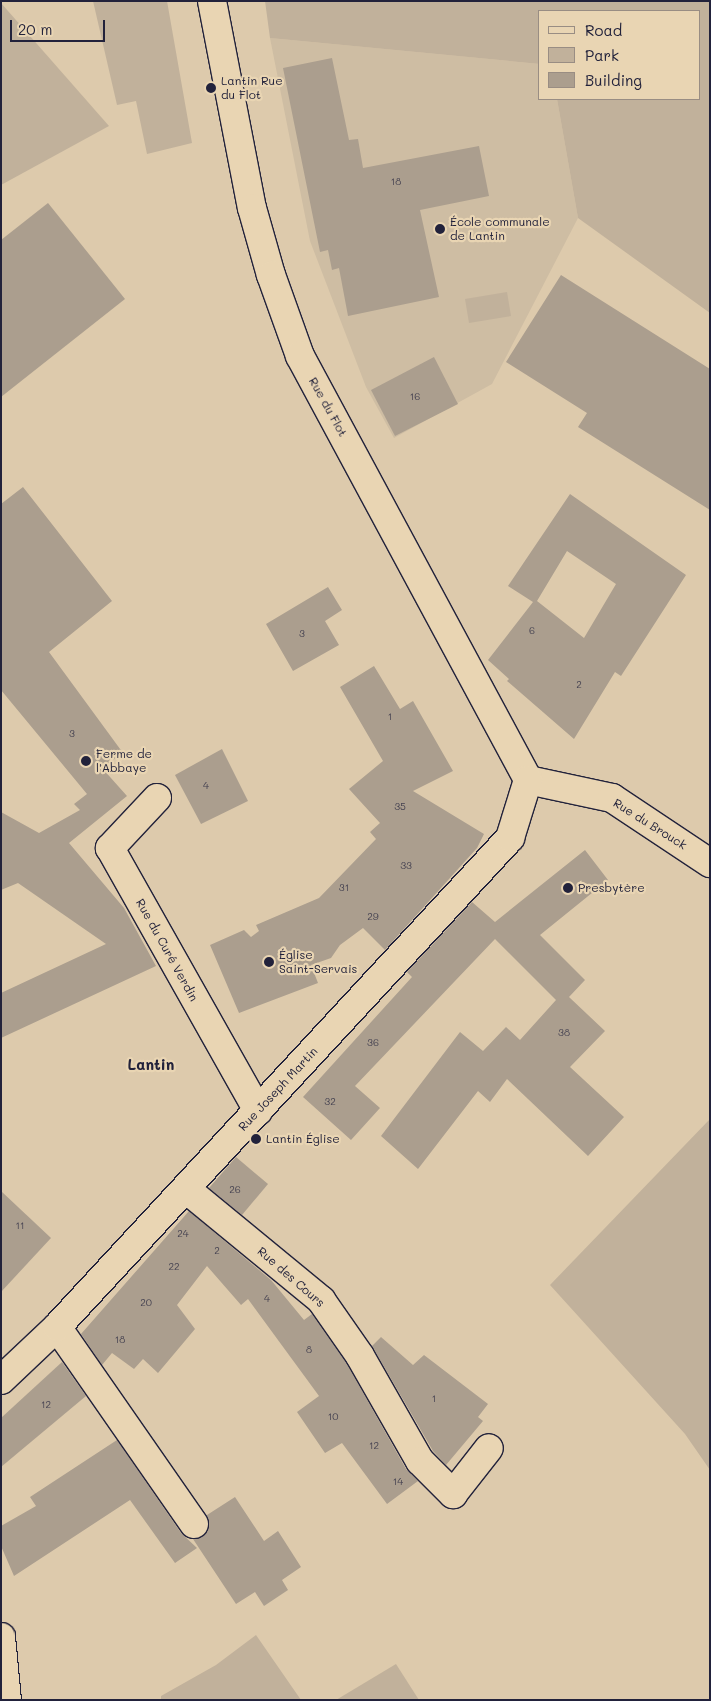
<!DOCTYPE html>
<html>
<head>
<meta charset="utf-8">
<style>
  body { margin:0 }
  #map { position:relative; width:711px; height:1701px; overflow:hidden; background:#ddcaac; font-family:Mali,sans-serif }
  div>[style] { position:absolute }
  .built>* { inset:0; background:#cebda3 }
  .green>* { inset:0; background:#c1b19b }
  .building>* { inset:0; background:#ab9e8e }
  .roads { filter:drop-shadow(1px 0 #22223b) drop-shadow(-1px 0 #22223b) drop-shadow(0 1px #22223b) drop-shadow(0 -1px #22223b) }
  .minor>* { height:28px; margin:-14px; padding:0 14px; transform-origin:14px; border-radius:14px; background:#e9d5b3 }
  .dots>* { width:14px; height:14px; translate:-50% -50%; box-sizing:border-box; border:2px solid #e9d5b3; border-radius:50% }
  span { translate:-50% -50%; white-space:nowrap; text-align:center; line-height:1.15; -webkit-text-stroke:4.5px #e9d5b3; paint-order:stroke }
  .number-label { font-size:10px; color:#444150 }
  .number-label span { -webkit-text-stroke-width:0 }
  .poi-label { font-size:12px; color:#22223b }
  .left { translate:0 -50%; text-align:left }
  .street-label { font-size:12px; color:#22223b }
  .quarter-label { font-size:15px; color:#22223b; font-weight:700 }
  .frame { position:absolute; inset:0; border:2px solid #22223b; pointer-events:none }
  .legend { position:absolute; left:538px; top:10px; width:162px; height:90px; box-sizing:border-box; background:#e9d5b3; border:1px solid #998d83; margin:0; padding:6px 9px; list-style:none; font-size:15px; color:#22223b }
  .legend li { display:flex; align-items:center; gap:10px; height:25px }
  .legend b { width:25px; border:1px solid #998d83 }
  .scale { position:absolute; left:10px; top:20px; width:95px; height:22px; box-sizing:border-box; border:2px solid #22223b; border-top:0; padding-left:6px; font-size:15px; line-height:18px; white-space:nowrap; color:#22223b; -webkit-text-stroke:4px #e9d5b3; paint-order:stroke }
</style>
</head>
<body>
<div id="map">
  <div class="built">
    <i style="clip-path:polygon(270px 38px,540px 64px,540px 99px,557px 99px,578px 218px,492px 384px,394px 438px,366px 387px,310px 241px)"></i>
  </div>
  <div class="green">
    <i style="clip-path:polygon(93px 1px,167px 1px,192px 143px,147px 154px,136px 101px,117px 105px)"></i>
    <i style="clip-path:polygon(265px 1px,710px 1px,710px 313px,578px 218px,557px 99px,700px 99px,700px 11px,540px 11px,540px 64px,270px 38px)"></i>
    <i style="clip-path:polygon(1px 3px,109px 126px,1px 185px)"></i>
    <i style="clip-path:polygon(507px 292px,511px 316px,469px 323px,465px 299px)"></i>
    <i style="clip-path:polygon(710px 1119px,710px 1470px,685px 1434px,550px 1285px)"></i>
    <i style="clip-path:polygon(256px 1635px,301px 1700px,161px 1700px,161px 1696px,216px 1665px)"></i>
    <i style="clip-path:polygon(396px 1664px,419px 1700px,336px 1700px)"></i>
  </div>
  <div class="building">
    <i style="clip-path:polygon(332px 58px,349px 140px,358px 139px,363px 168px,479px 146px,489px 196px,420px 210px,439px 297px,348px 316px,339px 268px,332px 270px,328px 250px,320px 252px,283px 68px)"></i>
    <i style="clip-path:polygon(48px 203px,125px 299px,1px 397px,1px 240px)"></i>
    <i style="clip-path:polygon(561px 275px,710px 369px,710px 510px,578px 427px,587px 413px,506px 362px)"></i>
    <i style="clip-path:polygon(434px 357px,458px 404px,395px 436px,371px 390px)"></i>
    <i style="clip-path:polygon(23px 487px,112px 601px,49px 652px,123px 753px,102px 768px,127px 796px,69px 843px,124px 908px,156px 966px,1px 1038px,1px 993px,106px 944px,18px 883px,1px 890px,1px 812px,39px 833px,80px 810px,74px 804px,87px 794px,1px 690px,1px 504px)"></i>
    <i style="clip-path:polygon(evenodd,570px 494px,686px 575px,621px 676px,615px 672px,574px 739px,507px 681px,509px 679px,488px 660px,533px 602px,508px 586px,570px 494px,567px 551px,616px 584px,584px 638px,537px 601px,567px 551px)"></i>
    <i style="clip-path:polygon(328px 587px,342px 610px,325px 621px,339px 645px,293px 671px,266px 624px)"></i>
    <i style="clip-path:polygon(374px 666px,400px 709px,413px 701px,453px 771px,413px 791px,484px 834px,477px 848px,385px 950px,363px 928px,340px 945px,331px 958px,311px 965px,318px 983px,239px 1013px,210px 945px,244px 930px,251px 937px,259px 931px,256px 925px,319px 898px,376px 839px,370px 832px,380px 823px,349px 789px,383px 761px,340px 687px)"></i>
    <i style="clip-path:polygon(222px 749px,248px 801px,201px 824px,175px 775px)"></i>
    <i style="clip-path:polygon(585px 850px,608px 880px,540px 935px,585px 980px,569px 997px,605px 1031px,570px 1067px,624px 1117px,588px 1156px,507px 1079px,490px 1102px,478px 1091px,418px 1169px,381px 1136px,460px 1032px,483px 1051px,506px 1027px,520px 1040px,556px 1000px,495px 939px,355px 1086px,380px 1108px,351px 1140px,303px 1097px,412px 977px,407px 972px,472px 902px,495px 922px)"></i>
    <i style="clip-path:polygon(236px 1157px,268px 1184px,242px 1215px,209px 1188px)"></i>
    <i style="clip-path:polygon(1px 1191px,51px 1238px,1px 1292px)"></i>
    <i style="clip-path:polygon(189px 1211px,271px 1280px,304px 1320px,312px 1314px,347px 1364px,406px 1469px,418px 1481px,387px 1504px,342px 1443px,325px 1453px,297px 1412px,319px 1396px,248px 1299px,241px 1305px,207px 1266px,177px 1305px,195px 1329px,158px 1373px,143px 1359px,134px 1369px,112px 1353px,102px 1365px,81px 1334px)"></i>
    <i style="clip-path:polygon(381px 1337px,413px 1365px,424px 1355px,488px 1404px,478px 1417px,483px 1421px,446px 1465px,433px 1451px,372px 1346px)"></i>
    <i style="clip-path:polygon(62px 1362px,86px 1396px,1px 1467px,1px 1418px)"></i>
    <i style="clip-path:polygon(117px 1440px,181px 1533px,197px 1548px,175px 1563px,130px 1500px,14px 1576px,1px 1546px,1px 1526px,36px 1506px,30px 1497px)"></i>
    <i style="clip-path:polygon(235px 1497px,264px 1541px,278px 1531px,301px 1567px,282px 1580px,288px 1590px,264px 1606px,255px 1592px,236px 1604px,193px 1539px,202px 1537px,208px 1531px,207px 1515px)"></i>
  </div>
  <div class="roads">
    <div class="minor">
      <i style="left:212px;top:1px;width:211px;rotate:79.1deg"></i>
      <i style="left:252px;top:208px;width:70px;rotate:74.2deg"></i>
      <i style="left:271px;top:275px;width:86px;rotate:70.3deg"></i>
      <i style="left:300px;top:356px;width:481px;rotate:61.7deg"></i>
      <i style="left:528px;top:780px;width:86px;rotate:12.1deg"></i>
      <i style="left:612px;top:798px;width:118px;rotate:33.6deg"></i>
      <i style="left:157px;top:798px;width:69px;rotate:133.2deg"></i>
      <i style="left:110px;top:848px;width:302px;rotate:60.6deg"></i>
      <i style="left:186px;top:1189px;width:175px;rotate:39.4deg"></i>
      <i style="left:321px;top:1300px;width:68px;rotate:55.1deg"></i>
      <i style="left:360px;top:1356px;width:121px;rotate:60.3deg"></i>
      <i style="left:420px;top:1461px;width:47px;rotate:45deg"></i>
      <i style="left:453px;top:1494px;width:58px;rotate:-52deg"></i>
      <i style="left:57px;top:1327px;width:240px;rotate:55.2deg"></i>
      <i style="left:1px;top:1380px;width:77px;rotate:-43.4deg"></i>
      <i style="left:57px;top:1327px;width:667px;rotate:-47.19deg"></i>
      <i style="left:510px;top:838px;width:61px;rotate:-72.8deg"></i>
      <i style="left:1px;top:1637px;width:63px;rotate:84.6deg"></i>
    </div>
  </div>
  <div class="dots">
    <i style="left:211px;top:88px;background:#22223b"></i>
    <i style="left:440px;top:229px;background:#22223b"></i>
    <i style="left:86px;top:761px;background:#22223b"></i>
    <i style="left:568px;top:888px;background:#22223b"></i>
    <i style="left:269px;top:962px;background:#22223b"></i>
    <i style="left:256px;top:1139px;background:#22223b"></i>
  </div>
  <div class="number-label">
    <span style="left:396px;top:182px">18</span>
    <span style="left:415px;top:397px">16</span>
    <span style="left:532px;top:631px">6</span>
    <span style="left:302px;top:634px">3</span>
    <span style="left:579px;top:685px">2</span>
    <span style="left:390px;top:717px">1</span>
    <span style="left:72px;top:734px">3</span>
    <span style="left:206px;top:786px">4</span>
    <span style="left:400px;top:807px">35</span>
    <span style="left:406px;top:866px">33</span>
    <span style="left:344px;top:888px">31</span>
    <span style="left:373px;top:917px">29</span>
    <span style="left:564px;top:1033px">38</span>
    <span style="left:373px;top:1043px">36</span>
    <span style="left:330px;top:1102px">32</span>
    <span style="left:235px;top:1190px">26</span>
    <span style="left:20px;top:1226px">11</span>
    <span style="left:183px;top:1234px">24</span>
    <span style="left:217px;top:1251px">2</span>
    <span style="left:174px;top:1267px">22</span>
    <span style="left:267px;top:1299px">4</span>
    <span style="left:146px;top:1303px">20</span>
    <span style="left:120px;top:1340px">18</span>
    <span style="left:309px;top:1350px">8</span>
    <span style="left:434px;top:1399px">1</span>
    <span style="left:46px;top:1405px">12</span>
    <span style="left:333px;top:1417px">10</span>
    <span style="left:374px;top:1446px">12</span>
    <span style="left:398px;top:1482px">14</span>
  </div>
  <div class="poi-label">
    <span class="left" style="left:221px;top:88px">Lantin Rue<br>du Flot</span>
    <span class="left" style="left:450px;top:229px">École communale<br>de Lantin</span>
    <span class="left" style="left:96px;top:761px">Ferme de<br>l'Abbaye</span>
    <span class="left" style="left:578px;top:888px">Presbytère</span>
    <span class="left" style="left:279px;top:962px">Église<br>Saint-Servais</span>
    <span class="left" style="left:266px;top:1139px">Lantin Église</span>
  </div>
  <div class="street-label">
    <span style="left:328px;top:407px;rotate:61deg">Rue du Flot</span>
    <span style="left:650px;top:824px;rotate:32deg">Rue du Brouck</span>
    <span style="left:167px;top:950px;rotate:61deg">Rue du Curé Verdin</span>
    <span style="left:278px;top:1089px;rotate:-47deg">Rue Joseph Martin</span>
    <span style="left:291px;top:1277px;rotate:41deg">Rue des Cours</span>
  </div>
  <div class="quarter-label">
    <span style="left:151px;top:1065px">Lantin</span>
  </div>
  <div class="frame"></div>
  <ul class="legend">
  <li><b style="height:6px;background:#e9d5b3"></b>Road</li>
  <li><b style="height:14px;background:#c1b19b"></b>Park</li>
  <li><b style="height:14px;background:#ab9e8e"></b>Building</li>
  </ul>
  <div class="scale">20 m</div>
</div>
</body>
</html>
